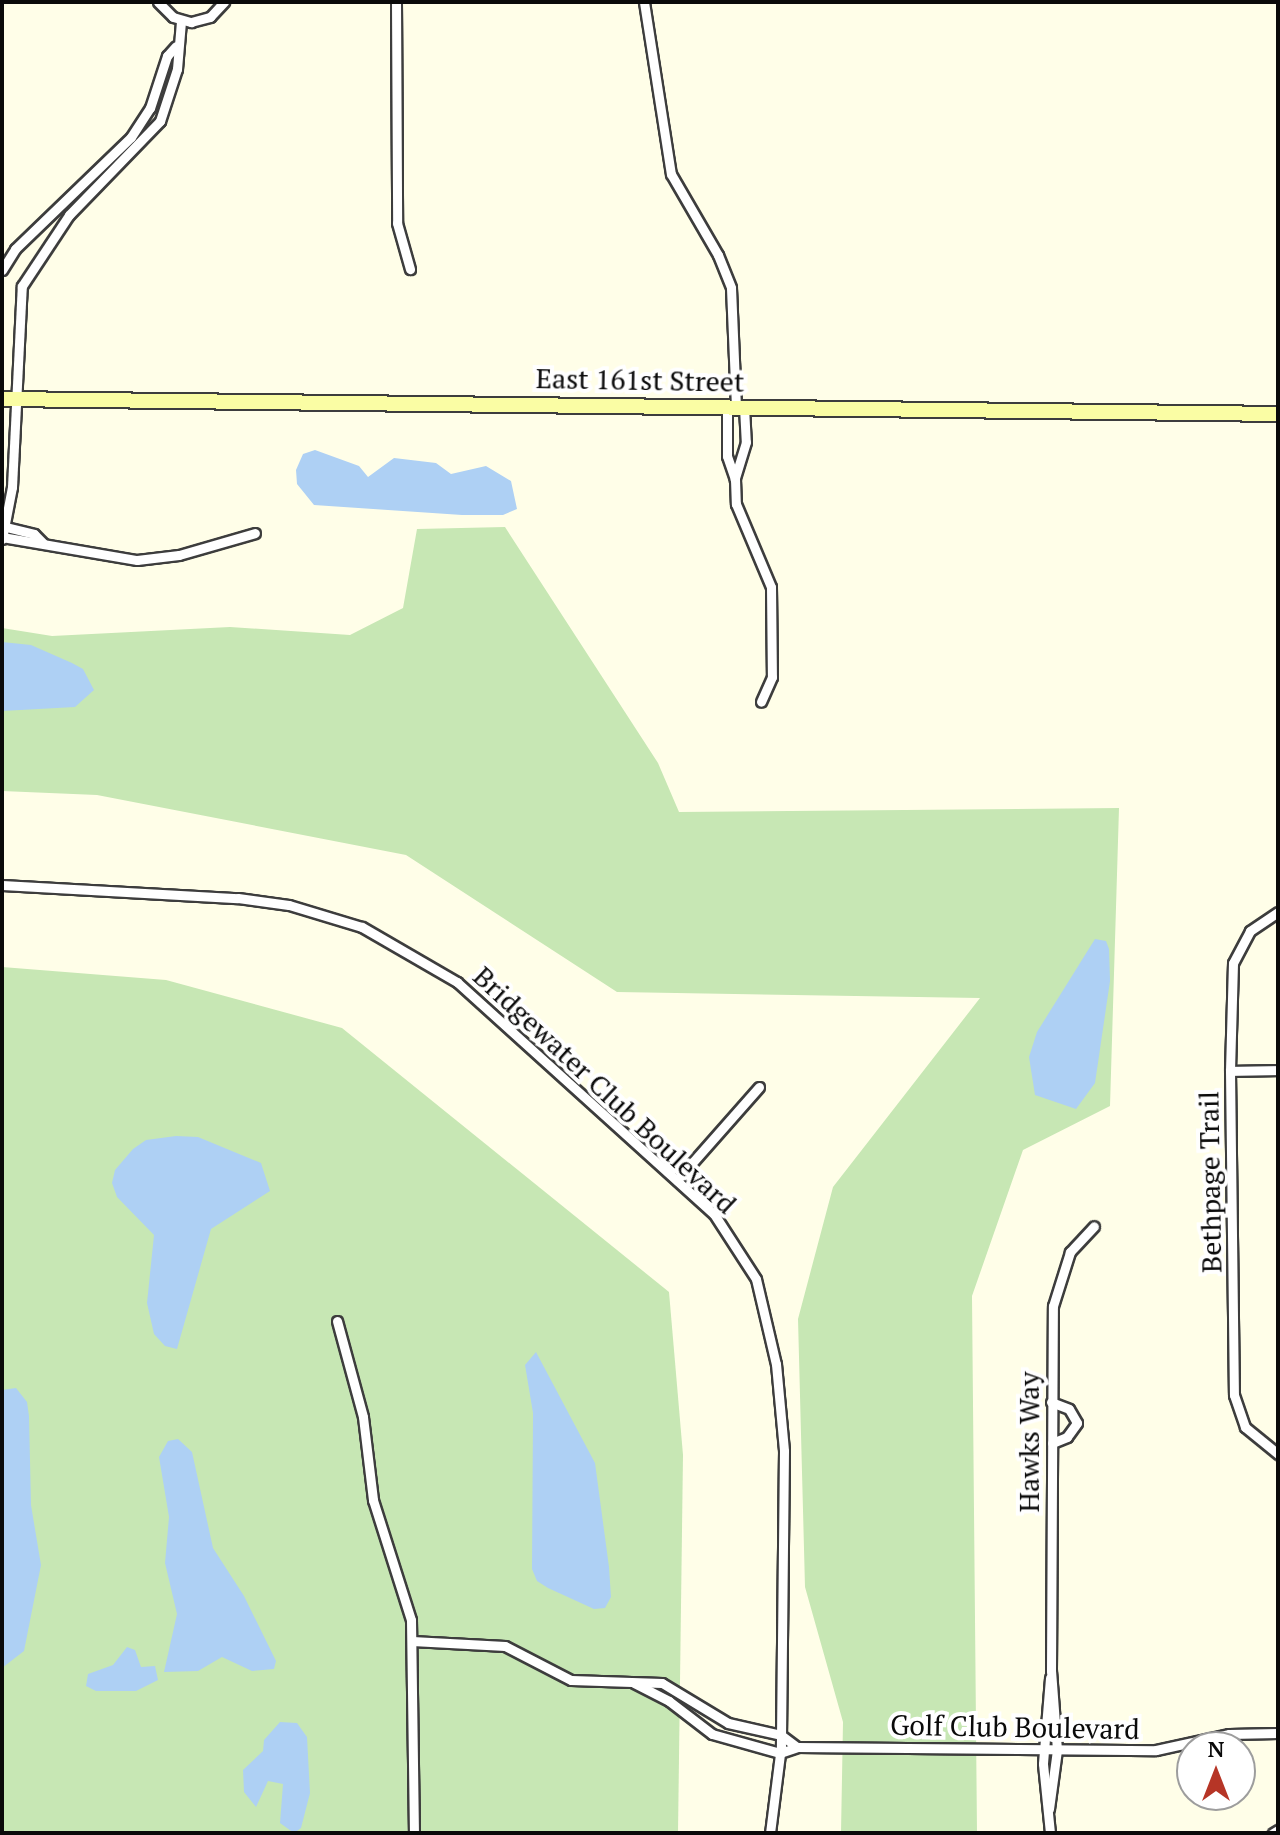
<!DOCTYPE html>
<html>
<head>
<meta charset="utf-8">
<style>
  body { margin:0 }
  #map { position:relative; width:1280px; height:1835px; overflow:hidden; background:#fffee8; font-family:"PT Serif",serif }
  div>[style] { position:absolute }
  .green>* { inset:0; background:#c7e7b4 }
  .water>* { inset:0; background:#aed0f4 }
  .roads { filter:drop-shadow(2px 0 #3d3d3d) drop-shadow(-2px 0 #3d3d3d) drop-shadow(0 2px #3d3d3d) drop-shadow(0 -2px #3d3d3d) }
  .street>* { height:9px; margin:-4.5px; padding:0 4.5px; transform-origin:4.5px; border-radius:4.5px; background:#fff }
  .secondary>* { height:14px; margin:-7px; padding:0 7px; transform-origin:7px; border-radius:7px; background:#fafda4 }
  span { translate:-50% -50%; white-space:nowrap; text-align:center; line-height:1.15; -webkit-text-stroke:8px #fff; paint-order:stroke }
  .street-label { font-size:28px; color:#0a0a0a }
  .frame { position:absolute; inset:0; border:4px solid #0a0a0a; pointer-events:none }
  .north { position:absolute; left:1176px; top:1731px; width:80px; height:80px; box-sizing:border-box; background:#fff; border:2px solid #9d9d9d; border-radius:50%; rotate:0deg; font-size:22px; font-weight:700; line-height:32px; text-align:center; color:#0a0a0a }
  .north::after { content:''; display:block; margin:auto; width:28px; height:36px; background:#b63526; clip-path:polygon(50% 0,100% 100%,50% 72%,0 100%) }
</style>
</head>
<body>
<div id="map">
  <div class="green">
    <i style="clip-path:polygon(505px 527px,658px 763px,679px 812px,1119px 808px,1110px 1106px,1023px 1150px,972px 1296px,977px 1833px,841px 1833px,843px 1722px,805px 1587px,798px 1319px,833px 1187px,980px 998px,617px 992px,406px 855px,97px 795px,2px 791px,2px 628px,52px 636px,230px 627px,350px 635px,403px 608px,417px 529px)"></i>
    <i style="clip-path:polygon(2px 967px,166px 980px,342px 1028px,669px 1292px,683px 1455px,678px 1833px,2px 1833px)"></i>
  </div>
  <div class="water">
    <i style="clip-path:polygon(315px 450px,359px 466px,368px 477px,394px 458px,436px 463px,451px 474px,486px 466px,511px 481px,517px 509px,503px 515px,462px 515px,314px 505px,297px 484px,296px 470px,303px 454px)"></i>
    <i style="clip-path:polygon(2px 642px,31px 645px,72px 663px,83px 669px,94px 690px,75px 707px,2px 711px)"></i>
    <i style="clip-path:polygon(1095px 939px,1106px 941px,1109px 949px,1110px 981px,1095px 1083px,1076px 1109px,1035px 1095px,1029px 1057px,1037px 1032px)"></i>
    <i style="clip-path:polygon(176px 1136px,198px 1137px,261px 1163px,270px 1191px,211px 1229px,177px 1349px,165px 1346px,154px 1334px,147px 1303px,154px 1235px,117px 1197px,112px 1183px,115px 1170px,133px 1149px,146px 1140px)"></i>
    <i style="clip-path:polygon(536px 1352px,595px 1463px,609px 1567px,611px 1597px,605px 1608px,594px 1609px,548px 1588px,537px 1581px,532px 1569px,533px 1413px,525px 1365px)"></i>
    <i style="clip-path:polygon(16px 1388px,27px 1402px,29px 1416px,31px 1505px,41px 1565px,24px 1651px,2px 1668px,2px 1390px)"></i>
    <i style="clip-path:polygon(178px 1439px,192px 1452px,213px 1548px,244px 1596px,276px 1661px,274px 1669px,252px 1671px,222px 1657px,198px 1671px,164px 1672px,177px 1614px,165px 1563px,169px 1517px,159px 1457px,168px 1441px)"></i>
    <i style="clip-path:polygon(127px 1647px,135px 1650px,141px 1667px,155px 1666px,158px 1680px,136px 1691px,96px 1691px,86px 1686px,88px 1674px,113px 1665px)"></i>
    <i style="clip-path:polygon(280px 1722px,297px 1723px,307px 1737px,310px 1793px,301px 1828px,294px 1833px,280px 1823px,283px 1784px,268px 1781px,256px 1807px,244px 1792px,243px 1770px,263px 1751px,264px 1740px)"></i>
  </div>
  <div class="roads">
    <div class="street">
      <i style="left:158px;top:2px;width:21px;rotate:45deg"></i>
      <i style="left:173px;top:17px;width:19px;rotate:16deg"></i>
      <i style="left:191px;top:22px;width:20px;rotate:-15deg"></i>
      <i style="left:210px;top:17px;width:21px;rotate:-47deg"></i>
      <i style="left:396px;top:2px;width:221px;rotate:89.7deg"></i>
      <i style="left:397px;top:223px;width:48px;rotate:74.2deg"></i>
      <i style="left:644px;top:2px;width:174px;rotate:81.1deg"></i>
      <i style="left:671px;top:174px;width:94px;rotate:59.9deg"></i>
      <i style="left:718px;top:255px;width:35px;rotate:68deg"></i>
      <i style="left:731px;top:288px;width:118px;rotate:87.6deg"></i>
      <i style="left:2px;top:270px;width:25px;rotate:-58deg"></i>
      <i style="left:15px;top:249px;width:161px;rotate:-44deg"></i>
      <i style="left:131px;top:137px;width:35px;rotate:-57deg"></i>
      <i style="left:150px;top:108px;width:55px;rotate:-71.9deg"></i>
      <i style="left:167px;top:56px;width:13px;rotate:-48deg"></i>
      <i style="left:727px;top:406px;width:50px;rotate:90deg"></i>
      <i style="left:727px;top:456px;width:24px;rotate:71deg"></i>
      <i style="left:744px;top:407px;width:35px;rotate:87deg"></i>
      <i style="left:746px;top:442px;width:39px;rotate:107deg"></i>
      <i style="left:735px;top:479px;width:25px;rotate:88deg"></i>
      <i style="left:736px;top:504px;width:90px;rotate:67.1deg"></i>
      <i style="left:771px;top:587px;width:90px;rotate:89.4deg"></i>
      <i style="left:772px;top:677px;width:27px;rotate:114deg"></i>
      <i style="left:2px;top:526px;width:33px;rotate:14deg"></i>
      <i style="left:34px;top:534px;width:14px;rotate:45deg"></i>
      <i style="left:2px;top:537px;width:137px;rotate:9.7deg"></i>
      <i style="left:137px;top:560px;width:42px;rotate:-6.8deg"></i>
      <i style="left:179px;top:555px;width:79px;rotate:-16.1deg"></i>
      <i style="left:2px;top:539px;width:53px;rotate:-79.1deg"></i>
      <i style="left:12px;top:487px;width:201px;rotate:-87.2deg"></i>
      <i style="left:22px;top:286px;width:85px;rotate:-56.5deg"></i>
      <i style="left:69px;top:215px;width:131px;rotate:-45.9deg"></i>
      <i style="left:160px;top:121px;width:55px;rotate:-71.9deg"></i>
      <i style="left:177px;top:69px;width:48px;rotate:-85.2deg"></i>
      <i style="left:2px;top:885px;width:236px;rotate:3.2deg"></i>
      <i style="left:238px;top:898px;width:51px;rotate:7.8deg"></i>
      <i style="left:289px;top:905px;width:76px;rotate:16.8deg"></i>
      <i style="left:362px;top:927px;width:110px;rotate:30.1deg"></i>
      <i style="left:457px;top:982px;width:346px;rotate:42.1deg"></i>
      <i style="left:714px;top:1214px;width:77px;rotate:57.1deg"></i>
      <i style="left:756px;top:1279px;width:87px;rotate:76.8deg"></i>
      <i style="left:776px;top:1364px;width:87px;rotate:84.7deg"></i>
      <i style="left:784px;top:1451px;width:295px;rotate:90.6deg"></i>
      <i style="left:781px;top:1746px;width:88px;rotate:97.2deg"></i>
      <i style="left:1278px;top:912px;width:34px;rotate:146deg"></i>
      <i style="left:1250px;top:931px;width:36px;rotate:118deg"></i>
      <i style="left:1233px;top:963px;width:108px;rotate:91.6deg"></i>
      <i style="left:1230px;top:1071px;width:324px;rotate:89.3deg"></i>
      <i style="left:1234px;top:1395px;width:34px;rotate:71deg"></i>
      <i style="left:1245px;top:1427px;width:43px;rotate:39.3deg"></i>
      <i style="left:1230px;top:1071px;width:48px;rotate:-1.2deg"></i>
      <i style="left:677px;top:1180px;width:124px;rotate:-48.6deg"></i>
      <i style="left:337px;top:1321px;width:99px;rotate:74.8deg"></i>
      <i style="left:363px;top:1417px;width:84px;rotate:83.1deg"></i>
      <i style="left:373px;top:1500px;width:126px;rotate:72.4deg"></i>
      <i style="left:411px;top:1620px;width:213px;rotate:89.2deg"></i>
      <i style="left:1051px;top:1402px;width:19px;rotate:21deg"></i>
      <i style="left:1069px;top:1409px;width:16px;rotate:60deg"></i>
      <i style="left:1077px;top:1423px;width:17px;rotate:126deg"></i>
      <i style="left:1067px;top:1437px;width:16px;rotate:158deg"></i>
      <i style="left:412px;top:1641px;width:93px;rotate:3.1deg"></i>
      <i style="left:505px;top:1646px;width:74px;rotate:27.3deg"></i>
      <i style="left:571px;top:1680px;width:91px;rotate:1.9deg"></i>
      <i style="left:662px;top:1683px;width:77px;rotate:31.2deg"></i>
      <i style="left:728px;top:1723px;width:54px;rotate:12.8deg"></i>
      <i style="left:781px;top:1735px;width:20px;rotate:37deg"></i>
      <i style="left:1050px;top:1678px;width:86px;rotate:94.7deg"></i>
      <i style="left:1043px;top:1764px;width:69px;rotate:84.2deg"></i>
      <i style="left:634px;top:1683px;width:39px;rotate:27deg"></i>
      <i style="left:669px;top:1701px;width:54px;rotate:37.5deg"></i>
      <i style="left:712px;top:1734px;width:71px;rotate:15.6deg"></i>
      <i style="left:780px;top:1753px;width:18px;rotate:-19deg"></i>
      <i style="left:797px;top:1747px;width:359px;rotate:0.5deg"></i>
      <i style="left:1156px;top:1750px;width:75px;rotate:-12.4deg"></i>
      <i style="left:1229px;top:1734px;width:49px;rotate:-1.2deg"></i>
      <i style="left:1049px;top:1809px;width:60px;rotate:-82.3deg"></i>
      <i style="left:1057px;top:1750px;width:79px;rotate:-94.3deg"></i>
      <i style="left:1051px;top:1671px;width:365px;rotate:-89.7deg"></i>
      <i style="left:1053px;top:1306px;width:57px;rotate:-72.5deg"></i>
      <i style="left:1070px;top:1252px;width:35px;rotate:-47deg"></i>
      <i style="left:1273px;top:1833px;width:6px;rotate:-31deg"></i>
    </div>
    <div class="secondary">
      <i style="left:2px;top:399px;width:1276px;rotate:0.67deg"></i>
    </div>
  </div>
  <div class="street-label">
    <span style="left:640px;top:380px;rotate:1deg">East 161st Street</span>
    <span style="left:605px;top:1090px;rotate:43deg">Bridgewater Club Boulevard</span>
    <span style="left:1210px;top:1182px;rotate:-91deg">Bethpage Trail</span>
    <span style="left:1029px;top:1442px;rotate:-90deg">Hawks Way</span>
    <span style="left:1015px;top:1727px;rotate:1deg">Golf Club Boulevard</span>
  </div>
  <div class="frame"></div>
  <div class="north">N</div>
</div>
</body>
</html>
